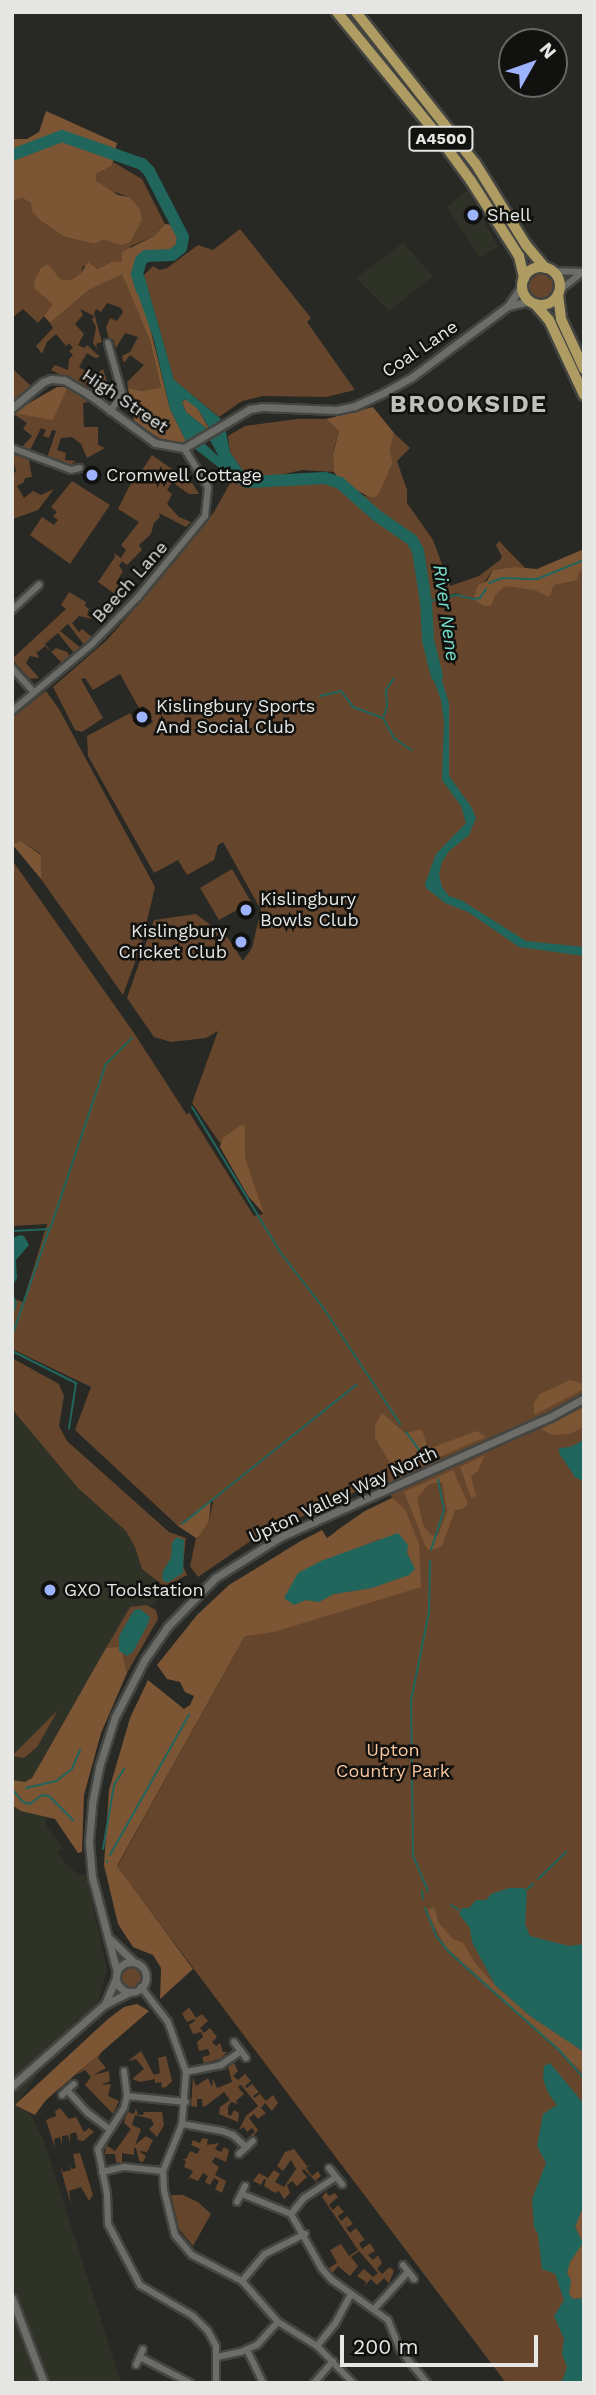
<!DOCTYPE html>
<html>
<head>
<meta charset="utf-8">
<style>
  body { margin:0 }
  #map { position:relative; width:596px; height:2395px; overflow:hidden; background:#282924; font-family:"Work Sans",sans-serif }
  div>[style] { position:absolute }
  .built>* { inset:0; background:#2f3227 }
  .green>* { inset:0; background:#65452b }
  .round { border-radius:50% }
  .forest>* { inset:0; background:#7c5534 }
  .water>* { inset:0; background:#21665c }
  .stream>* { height:2px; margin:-1px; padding:0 1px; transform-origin:1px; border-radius:1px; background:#21665c }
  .river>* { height:12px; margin:-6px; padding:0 6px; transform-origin:6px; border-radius:6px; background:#21665c }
  .roads { filter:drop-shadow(2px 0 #444541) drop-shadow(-2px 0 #444541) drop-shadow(0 2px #444541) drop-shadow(0 -2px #444541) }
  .minor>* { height:6px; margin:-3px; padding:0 3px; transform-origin:3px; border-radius:3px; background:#6c6d68 }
  .tertiary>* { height:7px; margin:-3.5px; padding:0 3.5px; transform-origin:3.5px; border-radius:3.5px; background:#6c6d68 }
  .tertiary>.ring { margin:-3.5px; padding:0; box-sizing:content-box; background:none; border:7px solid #6c6d68; border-radius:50% }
  .trunk>* { height:10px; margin:-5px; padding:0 5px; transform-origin:5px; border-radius:5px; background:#af9c62 }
  .trunk>.ring { margin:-5px; padding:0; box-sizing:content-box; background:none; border:10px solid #af9c62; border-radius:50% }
  .dots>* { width:19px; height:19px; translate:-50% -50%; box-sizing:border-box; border:4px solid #111210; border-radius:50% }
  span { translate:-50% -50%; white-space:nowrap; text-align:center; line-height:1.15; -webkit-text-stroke:5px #111210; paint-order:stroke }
  .shield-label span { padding:2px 5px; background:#111210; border:2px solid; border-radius:5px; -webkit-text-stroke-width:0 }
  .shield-label { font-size:16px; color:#e6e7e4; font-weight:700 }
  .poi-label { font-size:18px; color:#e6e7e4 }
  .left { translate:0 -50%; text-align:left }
  .right { translate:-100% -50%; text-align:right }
  .street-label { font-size:18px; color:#e6e7e4 }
  .park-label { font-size:18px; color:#fac79d }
  .water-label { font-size:19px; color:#77decc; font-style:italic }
  .district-label { font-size:24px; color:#bec0ba; font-weight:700; letter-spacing:2px }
  .frame { position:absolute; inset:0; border:14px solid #e6e7e4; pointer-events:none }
  .north { position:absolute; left:498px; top:28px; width:70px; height:70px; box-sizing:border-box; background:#111210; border:2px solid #666765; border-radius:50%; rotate:50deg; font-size:19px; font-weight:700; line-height:28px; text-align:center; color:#e6e7e4 }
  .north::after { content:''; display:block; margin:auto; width:24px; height:32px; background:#9eb3fd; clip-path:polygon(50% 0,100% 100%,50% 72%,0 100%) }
  .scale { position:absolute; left:340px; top:2335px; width:198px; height:32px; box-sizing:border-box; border:4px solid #e6e7e4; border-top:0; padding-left:9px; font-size:21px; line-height:24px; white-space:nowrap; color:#e6e7e4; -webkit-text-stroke:5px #111210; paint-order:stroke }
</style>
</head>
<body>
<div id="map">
  <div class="built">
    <i style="clip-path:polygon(467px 190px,498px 247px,480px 258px,447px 207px)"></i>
    <i style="clip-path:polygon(403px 243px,433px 276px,389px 311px,356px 278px)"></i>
    <i style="clip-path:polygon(12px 1387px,142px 1529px,154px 1580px,166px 1590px,152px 1607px,130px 1607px,40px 1763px,47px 1827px,63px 1848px,57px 1852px,67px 1865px,79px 1875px,86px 1875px,107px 1969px,99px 2001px,81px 2020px,77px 2019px,21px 2098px,43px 2138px,121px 2383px,12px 2383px)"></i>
  </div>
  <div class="green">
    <i style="clip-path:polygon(113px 162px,142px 179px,165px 224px,154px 236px,131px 246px,122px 262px,111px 262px,97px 269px,83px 266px,81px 273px,71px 280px,60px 279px,52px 272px,54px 305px,38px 323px,23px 309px,12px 318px,12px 201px,22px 198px,31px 203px,65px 237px,94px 244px,104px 240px,114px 241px,129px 197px,106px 189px,96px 181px,96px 174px,112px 166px)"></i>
    <i style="clip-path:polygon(240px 229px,311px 318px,307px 322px,355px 390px,326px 397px,263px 396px,242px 401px,219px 417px,174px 380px,144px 275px,153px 266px,160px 270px,167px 268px,198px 245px,213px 250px)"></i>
    <i class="round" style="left:528px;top:273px;width:26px;height:26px"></i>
    <i style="clip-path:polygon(122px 273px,150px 341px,161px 387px,142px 391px,128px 388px,127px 382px,144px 365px,130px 355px,124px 363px,122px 356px,130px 352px,138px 337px,125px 333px,116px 348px,113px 339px,109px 340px,106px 327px,110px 318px,117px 321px,123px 312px,121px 308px,107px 303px,101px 312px,96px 309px,94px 313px,102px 342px,96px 344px,98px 350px,93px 343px,96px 327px,92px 320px,94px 316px,80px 309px,83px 315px,75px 324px,84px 334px,78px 345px,84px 348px,87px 345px,100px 357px,95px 358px,87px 353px,79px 367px,94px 376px,103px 369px,109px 388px,92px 390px,51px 370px,55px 365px,68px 370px,69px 359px,73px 355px,69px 351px,73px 348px,69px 343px,66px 346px,56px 334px,47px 342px,42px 354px,36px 346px,53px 328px,50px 323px,89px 290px)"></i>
    <i style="clip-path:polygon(14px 370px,33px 388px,12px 405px,12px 372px)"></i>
    <i style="clip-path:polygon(68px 387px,88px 402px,83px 403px,84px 427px,98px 427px,98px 445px,105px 448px,87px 458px,81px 444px,72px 437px,61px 438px,57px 450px,66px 453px,65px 460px,76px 461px,69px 466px,47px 458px,56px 431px,52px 430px,49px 438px,43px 436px,46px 430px,41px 428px,30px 450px,22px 447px,32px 436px,23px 429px,27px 423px,15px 415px,12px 419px,12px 413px,53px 419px)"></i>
    <i style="clip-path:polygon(297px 419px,326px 419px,339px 431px,333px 452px,334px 472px,302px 470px,267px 478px,254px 478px,243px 471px,230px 452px,228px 436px,245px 426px)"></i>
    <i style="clip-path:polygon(394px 433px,410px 448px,397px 461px,407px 490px,407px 503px,433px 540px,450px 586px,479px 576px,500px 560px,502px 557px,496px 545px,499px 541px,527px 570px,514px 567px,493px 570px,473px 598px,491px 581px,584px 560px,584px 2383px,506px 2383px,117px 1867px,256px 1616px,337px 1530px,365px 1511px,392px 1498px,381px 1475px,372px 1484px,252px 1540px,198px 1577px,190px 1566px,196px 1538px,209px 1521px,213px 1502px,211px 1499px,178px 1526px,75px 1430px,91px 1387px,12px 1349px,12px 1298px,23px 1302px,47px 1224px,12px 1226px,12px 860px,134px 1033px,187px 1115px,189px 1112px,254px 1216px,263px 1214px,244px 1158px,245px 1126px,220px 1143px,192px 1103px,218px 1031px,206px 1038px,189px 1040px,171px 1042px,154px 1037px,127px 998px,154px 920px,196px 914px,228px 938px,243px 961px,252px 948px,261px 910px,223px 842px,218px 845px,214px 860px,187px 875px,178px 860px,154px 873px,88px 756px,87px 736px,130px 713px,137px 725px,144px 728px,153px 722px,144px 706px,139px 708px,120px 674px,93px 690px,85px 678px,81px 679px,103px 718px,82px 732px,75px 730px,53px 687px,107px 640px,163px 576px,214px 512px,233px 478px,249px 487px,325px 478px,340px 483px,376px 515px,412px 540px,418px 551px,426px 602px,461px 595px,456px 593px,436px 600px,429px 599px,419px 547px,412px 537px,376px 511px,361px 495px,369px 497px,380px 492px,393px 462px,390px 451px)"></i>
    <i style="clip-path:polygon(15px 454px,29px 460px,32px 477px,25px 478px,24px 482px,17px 486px,24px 498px,33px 491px,41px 495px,54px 489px,38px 510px,13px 519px,12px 476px,16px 471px,13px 460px)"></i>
    <i style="clip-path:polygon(152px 455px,193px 484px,199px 494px,189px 494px,172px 482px,167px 490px,172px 494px,167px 504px,179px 517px,191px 522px,186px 527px,159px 513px,160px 517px,154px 523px,151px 534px,139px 545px,142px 550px,127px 565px,122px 561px,119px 566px,123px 571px,116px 583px,123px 591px,119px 597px,98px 582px,115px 557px,114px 553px,121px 558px,126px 550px,121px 545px,139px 522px,118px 509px,132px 481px,134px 482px)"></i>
    <i style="clip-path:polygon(72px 481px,110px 505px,70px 564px,30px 535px,42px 517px,54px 525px,58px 520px,53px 516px,57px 512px,51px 507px)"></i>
    <i style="clip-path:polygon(69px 592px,86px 602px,85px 606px,89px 609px,87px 615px,93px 619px,79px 616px,72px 623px,79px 632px,82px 629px,94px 639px,85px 646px,68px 624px,60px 631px,82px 649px,74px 653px,58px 633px,45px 644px,51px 652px,56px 648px,67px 652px,71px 659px,64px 665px,45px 646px,38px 652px,36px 650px,39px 658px,30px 656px,26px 663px,39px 678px,30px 679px,12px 659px,66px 609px,61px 605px)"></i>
    <i style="clip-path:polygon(46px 691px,59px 709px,155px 887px,141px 946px,123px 995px,41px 879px,41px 854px,21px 841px,12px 844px,12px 718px)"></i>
    <i style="clip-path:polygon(232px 869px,251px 902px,219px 920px,200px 888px)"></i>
    <i style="clip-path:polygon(12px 1358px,59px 1384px,64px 1396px,59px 1426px,67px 1441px,169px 1532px,186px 1538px,183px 1566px,187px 1575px,174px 1582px,169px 1590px,142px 1569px,135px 1547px,126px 1531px,78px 1488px,12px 1409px)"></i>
    <i style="clip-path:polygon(146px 1605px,156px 1610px,158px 1619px,127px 1673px,121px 1648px,106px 1648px,130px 1607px)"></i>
    <i style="clip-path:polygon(58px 1710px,37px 1747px,24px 1758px,12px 1756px)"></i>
    <i class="round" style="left:119px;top:1966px;width:22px;height:22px"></i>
    <i style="clip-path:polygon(189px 2007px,196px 2018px,202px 2014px,208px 2021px,200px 2028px,204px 2033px,210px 2028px,217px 2037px,212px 2042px,216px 2046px,220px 2043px,223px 2052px,227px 2052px,220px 2059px,204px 2063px,202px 2057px,210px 2055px,208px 2049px,199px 2051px,197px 2042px,203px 2037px,201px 2032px,193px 2034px,189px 2025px,195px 2021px,194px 2019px,187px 2022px,182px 2014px)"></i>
    <i style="clip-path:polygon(103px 2050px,98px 2058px,106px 2068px,93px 2075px,109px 2071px,110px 2081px,101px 2085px,111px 2084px,108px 2096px,119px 2101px,113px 2114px,85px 2085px,91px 2077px,85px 2070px,76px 2075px)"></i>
    <i style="clip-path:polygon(141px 2051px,154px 2075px,160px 2073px,158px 2058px,166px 2056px,172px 2081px,166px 2087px,162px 2088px,161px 2082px,155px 2083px,155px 2079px,140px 2082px,132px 2079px,144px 2069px,136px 2059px,128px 2061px)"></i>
    <i style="clip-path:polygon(234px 2063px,238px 2071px,233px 2076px,238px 2080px,245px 2074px,251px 2081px,245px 2086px,247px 2088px,252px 2084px,259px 2092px,253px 2096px,254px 2098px,260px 2094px,266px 2101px,273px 2095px,278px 2103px,272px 2111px,265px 2103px,261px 2108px,266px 2113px,258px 2119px,254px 2114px,249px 2118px,258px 2130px,252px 2138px,250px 2136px,255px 2132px,252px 2128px,247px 2132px,244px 2127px,239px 2130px,246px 2116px,258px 2106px,241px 2085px,238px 2087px,244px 2094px,236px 2101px,238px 2104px,231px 2102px,228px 2107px,228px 2115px,231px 2116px,234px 2110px,239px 2113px,238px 2122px,219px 2114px,220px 2107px,230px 2100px,224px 2092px,207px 2105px,203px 2107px,202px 2099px,197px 2099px,197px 2107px,191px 2106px,193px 2077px,196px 2086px,208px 2078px,212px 2087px,213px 2079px,217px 2088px,232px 2082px,228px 2067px)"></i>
    <i style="clip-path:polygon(60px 2108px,69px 2119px,76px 2117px,84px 2132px,89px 2128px,94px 2132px,83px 2141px,78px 2140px,76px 2132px,70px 2134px,70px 2143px,68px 2135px,62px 2136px,62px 2145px,60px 2137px,54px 2139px,55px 2148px,46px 2120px,56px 2116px,55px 2111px)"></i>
    <i style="clip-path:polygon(136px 2108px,138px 2115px,143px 2115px,144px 2112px,162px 2112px,164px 2125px,157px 2137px,149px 2129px,154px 2124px,151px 2119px,135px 2115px,132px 2125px,141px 2129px,135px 2145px,146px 2136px,153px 2140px,147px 2152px,139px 2151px,146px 2156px,143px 2162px,139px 2161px,136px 2148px,134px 2148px,134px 2155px,122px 2153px,122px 2163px,116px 2162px,115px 2154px,105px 2154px,106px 2145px,115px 2151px,131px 2129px,124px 2123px,125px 2118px,128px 2112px,134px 2114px)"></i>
    <i style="clip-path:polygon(202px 2138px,208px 2139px,207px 2145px,219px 2143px,215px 2149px,221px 2152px,224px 2147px,229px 2150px,226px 2162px,215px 2157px,212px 2162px,219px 2167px,215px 2175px,226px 2181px,222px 2193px,215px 2189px,219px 2181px,214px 2178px,210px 2185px,205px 2182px,208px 2176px,203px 2173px,198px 2181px,191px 2178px,188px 2180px,193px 2171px,184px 2167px,186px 2161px,182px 2159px,186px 2159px,190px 2151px,197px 2154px,200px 2149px,191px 2145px,193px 2140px,200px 2143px)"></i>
    <i style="clip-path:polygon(294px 2149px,307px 2166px,311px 2164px,306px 2168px,312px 2176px,318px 2171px,321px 2176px,316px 2180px,318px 2184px,304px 2169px,302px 2171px,307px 2177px,297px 2186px,292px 2181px,287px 2185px,290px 2193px,284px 2199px,279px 2191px,275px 2193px,264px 2186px,266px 2180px,264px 2179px,261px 2185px,253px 2181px,259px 2173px,268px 2178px,274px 2170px,280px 2174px,275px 2182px,284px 2187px,296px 2169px,291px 2160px,283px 2171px,277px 2166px,285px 2152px)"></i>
    <i style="clip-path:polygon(80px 2153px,93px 2195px,89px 2201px,81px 2187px,69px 2191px,71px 2205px,60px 2166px,63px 2172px,71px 2170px,69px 2163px,72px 2169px,76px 2168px,73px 2154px)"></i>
    <i style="clip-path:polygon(326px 2192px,329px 2196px,335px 2193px,338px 2197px,329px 2205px,333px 2210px,338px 2205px,344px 2212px,338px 2216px,341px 2221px,347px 2216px,353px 2224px,346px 2228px,350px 2233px,356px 2228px,365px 2240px,359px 2243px,362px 2249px,370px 2243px,375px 2251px,368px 2255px,373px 2260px,378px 2255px,382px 2263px,377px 2269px,382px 2274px,390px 2267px,394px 2271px,389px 2283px,384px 2278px,377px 2285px,371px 2279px,364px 2286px,366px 2282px,357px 2276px,364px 2269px,373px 2277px,378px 2273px,359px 2251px,351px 2257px,358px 2266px,350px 2276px,338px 2266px,332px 2274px,329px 2268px,337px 2263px,330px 2250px,341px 2244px,349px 2256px,358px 2250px,322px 2197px)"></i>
    <i style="clip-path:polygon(171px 2195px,183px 2195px,198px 2202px,211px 2214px,193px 2246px,179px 2229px)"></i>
  </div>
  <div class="forest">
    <i style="clip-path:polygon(46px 111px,117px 143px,112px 166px,96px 174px,96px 181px,118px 195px,129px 197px,140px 209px,142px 220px,130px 242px,121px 245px,104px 240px,94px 244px,65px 237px,40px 220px,32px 211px,31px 203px,22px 198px,12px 201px,12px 139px,27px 139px,39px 132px)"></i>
    <i style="clip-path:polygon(165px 224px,179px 226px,183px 237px,181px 248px,172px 255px,145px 256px,141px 260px,137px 274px,170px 409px,187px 443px,169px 443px,135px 425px,128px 388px,142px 391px,161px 387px,150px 341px,122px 274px,89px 290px,50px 323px,44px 316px,53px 304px,35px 289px,34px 281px,41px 268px,48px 264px,60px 279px,71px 280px,81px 273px,88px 262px,97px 269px,111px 262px,122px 262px,122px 252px,154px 236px)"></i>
    <i style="clip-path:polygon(57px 387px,68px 387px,53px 420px,12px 413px)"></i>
    <i style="clip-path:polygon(186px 399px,198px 409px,211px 432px,186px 412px,182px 402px)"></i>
    <i style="clip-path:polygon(373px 407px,394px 433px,390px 451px,393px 462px,380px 492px,375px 497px,369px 497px,340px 481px,334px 472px,333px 454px,339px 431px,326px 419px)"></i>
    <i style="clip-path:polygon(584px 549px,584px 570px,579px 572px,577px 580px,554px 585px,549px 597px,535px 590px,505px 586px,495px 595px,491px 606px,484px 606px,473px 599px,478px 585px,487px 581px,493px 570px,514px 567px,537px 569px)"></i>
    <i style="clip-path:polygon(21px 841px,41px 855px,41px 879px,12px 844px)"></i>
    <i style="clip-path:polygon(241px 1125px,245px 1126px,245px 1158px,264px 1214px,248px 1196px,220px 1147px,222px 1139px)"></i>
    <i style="clip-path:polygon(570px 1380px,584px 1384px,584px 1389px,534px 1415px,534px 1403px,540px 1394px)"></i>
    <i style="clip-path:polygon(584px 1407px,584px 1427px,570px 1434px,552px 1435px,541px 1429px)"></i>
    <i style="clip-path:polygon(382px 1413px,405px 1433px,422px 1429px,428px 1449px,477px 1431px,486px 1437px,397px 1475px,375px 1438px,375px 1425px)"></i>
    <i style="clip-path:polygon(485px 1455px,478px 1471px,471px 1476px,476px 1496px,471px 1498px,460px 1467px)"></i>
    <i style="clip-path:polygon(evenodd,453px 1470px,468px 1504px,462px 1509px,455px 1510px,442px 1546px,430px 1551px,426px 1547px,404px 1492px,453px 1470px,442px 1482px,447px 1511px,438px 1536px,431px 1535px,423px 1525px,417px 1498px,429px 1484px,442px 1482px)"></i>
    <i style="clip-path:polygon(evenodd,392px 1498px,405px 1509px,419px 1544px,421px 1587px,274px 1632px,245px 1636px,117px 1866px,193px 1969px,160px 1999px,161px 1968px,153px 1955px,133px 1947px,118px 1924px,104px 1865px,109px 1790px,130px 1718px,148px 1680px,184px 1709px,190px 1705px,194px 1696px,185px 1692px,180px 1682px,167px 1679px,157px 1665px,197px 1615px,229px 1585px,299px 1542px,322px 1530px,327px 1538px,365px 1511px,392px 1498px,379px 1539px,407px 1553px,410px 1558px,372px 1588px,334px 1594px,319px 1602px,306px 1600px,298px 1573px,379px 1539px)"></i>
    <i style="clip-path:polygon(211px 1499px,209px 1521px,199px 1536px,196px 1538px,178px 1526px)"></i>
    <i style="clip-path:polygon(121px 1647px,127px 1673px,101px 1733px,84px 1795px,82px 1852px,78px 1853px,55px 1819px,21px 1811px,12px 1805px,12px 1780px,25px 1782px,32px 1778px,106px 1648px)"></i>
    <i style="clip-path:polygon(435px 1908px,438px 1922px,453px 1939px,463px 1943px,476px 1964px,495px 1985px,530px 2016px,584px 2052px,584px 2074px,445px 1946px,429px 1915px,428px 1909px)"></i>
    <i style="clip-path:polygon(137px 2004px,149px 2011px,46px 2100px,35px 2115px,15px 2105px,108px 2019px,124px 2007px)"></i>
    <i style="clip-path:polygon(584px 2205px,584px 2298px,573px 2299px,569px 2294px,571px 2280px,566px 2273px,569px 2262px,583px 2243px,575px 2227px)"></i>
  </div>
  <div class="water">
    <i style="clip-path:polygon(144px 275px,174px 380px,221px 419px,210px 429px,198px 409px,185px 399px,182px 402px,186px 412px,208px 430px,199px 433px,199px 437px,187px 443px,170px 409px,154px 340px,132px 277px)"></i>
    <i style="clip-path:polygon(225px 427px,230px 452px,243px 471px,254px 478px,254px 487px,241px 485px,194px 448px,203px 442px,219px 457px,209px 438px)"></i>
    <i style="clip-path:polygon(436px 661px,449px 703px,449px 776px,472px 808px,476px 818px,469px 835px,449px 851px,442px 862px,439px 874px,442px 887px,449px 896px,461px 900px,526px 941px,584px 947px,584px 956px,519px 947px,468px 912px,445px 903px,426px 888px,425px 884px,436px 854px,466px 823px,461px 806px,442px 780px,444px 722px,441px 700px,427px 662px)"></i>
    <i style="clip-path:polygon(20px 1235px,24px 1236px,29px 1245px,16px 1260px,17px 1278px,12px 1287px,12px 1238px)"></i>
    <i style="clip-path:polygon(584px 1440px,584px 1482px,575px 1477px,559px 1453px,559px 1448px,570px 1447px)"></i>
    <i style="clip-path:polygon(398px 1533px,408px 1545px,407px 1553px,415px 1569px,409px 1575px,372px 1588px,334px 1594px,319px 1602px,306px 1600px,294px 1605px,284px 1598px,298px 1573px,321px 1561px)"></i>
    <i style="clip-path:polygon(177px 1537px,184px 1540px,183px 1573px,167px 1583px,162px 1579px,163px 1571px,171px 1558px,172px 1543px)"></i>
    <i style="clip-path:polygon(140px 1609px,150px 1617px,148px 1624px,133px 1652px,127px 1656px,119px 1651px,119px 1636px,134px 1610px)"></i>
    <i style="clip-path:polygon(509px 1888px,524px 1888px,527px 1894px,525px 1924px,530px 1936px,569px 1946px,584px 1944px,584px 2052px,530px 2016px,495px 1985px,472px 1942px,470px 1928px,459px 1914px,462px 1908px,469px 1908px,476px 1900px,486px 1900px,491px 1894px)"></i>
    <i style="clip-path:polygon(550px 2063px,584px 2104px,584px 2205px,575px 2227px,583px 2243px,570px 2262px,567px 2273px,571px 2280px,569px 2294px,573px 2299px,584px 2298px,584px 2383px,558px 2383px,563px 2379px,567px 2367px,562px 2354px,564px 2339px,554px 2316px,564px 2300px,555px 2274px,542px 2269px,538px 2234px,534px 2227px,532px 2199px,546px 2163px,537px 2146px,543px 2114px,557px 2105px,548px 2093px,543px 2079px,544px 2066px)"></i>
  </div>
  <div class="stream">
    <i style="left:489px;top:583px;width:14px;rotate:-21deg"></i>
    <i style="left:502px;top:578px;width:35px;rotate:2deg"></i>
    <i style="left:537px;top:579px;width:51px;rotate:-22deg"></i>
    <i style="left:426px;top:602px;width:32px;rotate:-13deg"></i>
    <i style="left:457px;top:595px;width:16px;rotate:14deg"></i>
    <i style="left:473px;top:599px;width:7px;rotate:-8deg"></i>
    <i style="left:480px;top:598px;width:11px;rotate:-56deg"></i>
    <i style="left:320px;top:696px;width:22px;rotate:-13deg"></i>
    <i style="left:341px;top:691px;width:20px;rotate:53deg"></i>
    <i style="left:353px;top:707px;width:32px;rotate:20deg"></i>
    <i style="left:383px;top:718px;width:23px;rotate:61deg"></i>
    <i style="left:394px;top:738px;width:21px;rotate:35deg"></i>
    <i style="left:384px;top:716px;width:10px;rotate:-73deg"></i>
    <i style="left:387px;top:706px;width:16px;rotate:-94deg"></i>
    <i style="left:386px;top:690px;width:14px;rotate:-56deg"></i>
    <i style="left:192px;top:1107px;width:170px;rotate:58.7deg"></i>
    <i style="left:280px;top:1252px;width:72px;rotate:52.3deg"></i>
    <i style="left:324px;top:1309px;width:138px;rotate:56.5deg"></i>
    <i style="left:12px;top:1231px;width:38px;rotate:-3deg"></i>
    <i style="left:50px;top:1229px;width:174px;rotate:-71.3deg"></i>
    <i style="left:106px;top:1064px;width:37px;rotate:-45deg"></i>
    <i style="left:12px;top:1294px;width:10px;rotate:66deg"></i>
    <i style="left:16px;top:1303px;width:14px;rotate:107deg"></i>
    <i style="left:12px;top:1336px;width:112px;rotate:-70.8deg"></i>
    <i style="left:12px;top:1351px;width:72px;rotate:26.6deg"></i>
    <i style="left:76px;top:1383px;width:46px;rotate:98.8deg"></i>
    <i style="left:406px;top:1432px;width:32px;rotate:54deg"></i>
    <i style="left:182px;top:1524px;width:223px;rotate:-38.6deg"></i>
    <i style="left:431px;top:1550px;width:42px;rotate:-72deg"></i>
    <i style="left:444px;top:1510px;width:31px;rotate:-101deg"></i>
    <i style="left:26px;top:1788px;width:31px;rotate:-13deg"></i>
    <i style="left:56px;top:1781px;width:20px;rotate:-37deg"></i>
    <i style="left:72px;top:1769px;width:21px;rotate:-67deg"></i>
    <i style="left:12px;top:1789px;width:17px;rotate:50deg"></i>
    <i style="left:23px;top:1802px;width:7px;rotate:16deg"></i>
    <i style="left:30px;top:1804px;width:15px;rotate:-37deg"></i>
    <i style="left:42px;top:1795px;width:7px;rotate:8deg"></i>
    <i style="left:49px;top:1796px;width:34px;rotate:45deg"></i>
    <i style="left:103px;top:1849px;width:65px;rotate:-80.2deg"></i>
    <i style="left:114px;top:1785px;width:19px;rotate:-58deg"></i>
    <i style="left:110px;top:1855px;width:161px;rotate:-60.6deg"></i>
    <i style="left:107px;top:1862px;width:1px;rotate:-90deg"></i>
    <i style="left:538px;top:1879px;width:39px;rotate:-44deg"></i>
    <i style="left:422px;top:1891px;width:8px;rotate:83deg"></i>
    <i style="left:428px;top:1891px;width:39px;rotate:-113deg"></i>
    <i style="left:413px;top:1855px;width:154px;rotate:-90.7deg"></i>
    <i style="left:411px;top:1701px;width:91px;rotate:-78.6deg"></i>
    <i style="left:429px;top:1612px;width:51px;rotate:-88.9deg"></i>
    <i style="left:525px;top:1891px;width:11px;rotate:-41deg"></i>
    <i style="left:451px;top:1905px;width:9px;rotate:32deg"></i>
    <i style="left:425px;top:1908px;width:31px;rotate:68deg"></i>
    <i style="left:437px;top:1937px;width:21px;rotate:51deg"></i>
    <i style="left:450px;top:1953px;width:147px;rotate:41.7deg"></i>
    <i style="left:560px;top:2051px;width:37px;rotate:49deg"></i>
  </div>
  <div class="river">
    <i style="left:12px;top:155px;width:53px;rotate:-20.8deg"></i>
    <i style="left:62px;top:136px;width:85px;rotate:19.3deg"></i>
    <i style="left:142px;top:164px;width:10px;rotate:45deg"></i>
    <i style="left:149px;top:171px;width:74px;rotate:62.7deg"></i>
    <i style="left:183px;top:237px;width:11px;rotate:100deg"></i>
    <i style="left:181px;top:248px;width:11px;rotate:142deg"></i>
    <i style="left:172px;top:255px;width:26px;rotate:178deg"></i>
    <i style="left:146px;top:256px;width:6px;rotate:141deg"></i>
    <i style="left:141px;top:260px;width:15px;rotate:106deg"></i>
    <i style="left:137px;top:274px;width:17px;rotate:73deg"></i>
    <i style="left:239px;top:477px;width:9px;rotate:32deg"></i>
    <i style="left:247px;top:482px;width:78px;rotate:-2.9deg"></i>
    <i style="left:325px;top:478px;width:16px;rotate:18deg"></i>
    <i style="left:340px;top:483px;width:48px;rotate:41.6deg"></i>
    <i style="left:376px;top:515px;width:44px;rotate:34.8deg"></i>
    <i style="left:412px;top:540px;width:13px;rotate:61deg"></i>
    <i style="left:418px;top:551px;width:52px;rotate:81.1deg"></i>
    <i style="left:426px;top:602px;width:38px;rotate:87deg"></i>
    <i style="left:428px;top:640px;width:37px;rotate:76deg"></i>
  </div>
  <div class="roads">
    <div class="minor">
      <i style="left:552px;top:271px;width:32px;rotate:2deg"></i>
      <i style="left:559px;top:291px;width:28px;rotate:-39deg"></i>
      <i style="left:108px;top:343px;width:52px;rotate:74.4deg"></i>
      <i style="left:122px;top:393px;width:22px;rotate:122deg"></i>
      <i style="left:12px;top:448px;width:63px;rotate:20.4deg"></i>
      <i style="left:71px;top:470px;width:9px;rotate:-13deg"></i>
      <i style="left:12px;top:610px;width:37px;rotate:-43deg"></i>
      <i style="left:12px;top:668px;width:31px;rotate:48deg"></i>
      <i style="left:12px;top:711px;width:104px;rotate:-39.9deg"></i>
      <i style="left:92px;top:644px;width:66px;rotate:-45.6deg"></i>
      <i style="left:138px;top:597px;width:105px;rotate:-50.4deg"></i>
      <i style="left:205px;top:516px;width:29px;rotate:-84deg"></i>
      <i style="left:208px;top:487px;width:46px;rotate:-121.6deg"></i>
      <i style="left:141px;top:1987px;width:44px;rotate:52.4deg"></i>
      <i style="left:168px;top:2022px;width:53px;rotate:70.2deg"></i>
      <i style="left:186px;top:2072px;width:52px;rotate:94.4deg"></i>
      <i style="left:182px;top:2124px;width:51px;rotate:112deg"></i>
      <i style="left:163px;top:2171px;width:19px;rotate:87deg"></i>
      <i style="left:164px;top:2190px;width:46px;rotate:76.3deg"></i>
      <i style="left:175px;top:2235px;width:26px;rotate:50deg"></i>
      <i style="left:192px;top:2255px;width:56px;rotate:27.5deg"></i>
      <i style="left:242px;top:2281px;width:55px;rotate:48.7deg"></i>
      <i style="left:278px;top:2322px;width:46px;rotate:31.6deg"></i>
      <i style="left:317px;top:2346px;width:52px;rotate:45.8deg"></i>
      <i style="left:234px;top:2042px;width:20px;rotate:53deg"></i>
      <i style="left:124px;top:2071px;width:25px;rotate:83deg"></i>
      <i style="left:127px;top:2096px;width:12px;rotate:104deg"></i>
      <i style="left:124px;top:2108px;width:49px;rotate:122.4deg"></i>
      <i style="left:98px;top:2149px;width:46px;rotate:78.7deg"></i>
      <i style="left:107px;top:2194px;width:30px;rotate:88deg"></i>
      <i style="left:108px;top:2224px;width:69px;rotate:62.3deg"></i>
      <i style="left:140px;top:2285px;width:61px;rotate:30.3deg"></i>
      <i style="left:193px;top:2316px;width:21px;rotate:45deg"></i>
      <i style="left:208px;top:2331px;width:17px;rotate:62deg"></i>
      <i style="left:216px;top:2346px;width:37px;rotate:90deg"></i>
      <i style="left:186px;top:2072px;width:36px;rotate:-11deg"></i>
      <i style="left:221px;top:2065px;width:24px;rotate:-35deg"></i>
      <i style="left:67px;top:2090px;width:31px;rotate:48deg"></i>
      <i style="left:88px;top:2113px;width:26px;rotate:37deg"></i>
      <i style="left:62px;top:2095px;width:16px;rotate:-43deg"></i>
      <i style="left:127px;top:2096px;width:59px;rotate:5.8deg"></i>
      <i style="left:182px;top:2124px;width:41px;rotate:9.9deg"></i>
      <i style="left:222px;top:2131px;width:12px;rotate:20deg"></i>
      <i style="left:233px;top:2135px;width:18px;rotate:43deg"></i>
      <i style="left:239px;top:2154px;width:19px;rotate:-43deg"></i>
      <i style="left:329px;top:2168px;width:21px;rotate:51deg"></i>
      <i style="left:102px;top:2172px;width:23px;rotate:-13deg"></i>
      <i style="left:124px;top:2167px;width:39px;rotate:6deg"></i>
      <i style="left:242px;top:2194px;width:53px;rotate:22.2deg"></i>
      <i style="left:291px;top:2214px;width:63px;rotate:60.6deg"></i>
      <i style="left:322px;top:2269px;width:15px;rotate:48deg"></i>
      <i style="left:332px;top:2280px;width:69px;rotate:35.5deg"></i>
      <i style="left:388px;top:2320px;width:32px;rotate:68deg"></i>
      <i style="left:400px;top:2350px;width:43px;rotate:50.7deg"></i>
      <i style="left:237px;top:2202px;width:18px;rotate:-63deg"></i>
      <i style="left:291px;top:2214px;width:21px;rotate:-51deg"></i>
      <i style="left:304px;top:2198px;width:38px;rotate:-33deg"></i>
      <i style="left:403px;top:2265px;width:18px;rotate:52deg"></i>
      <i style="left:242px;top:2281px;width:35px;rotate:-50deg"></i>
      <i style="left:265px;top:2254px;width:45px;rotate:-26.6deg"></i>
      <i style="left:375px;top:2308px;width:49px;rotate:-47.5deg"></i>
      <i style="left:317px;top:2346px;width:28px;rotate:-51deg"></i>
      <i style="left:335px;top:2324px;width:34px;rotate:-62deg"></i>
      <i style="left:247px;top:2350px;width:37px;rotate:64deg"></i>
      <i style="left:140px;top:2357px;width:56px;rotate:27.5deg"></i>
      <i style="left:217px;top:2357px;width:25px;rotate:-12deg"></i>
      <i style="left:241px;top:2352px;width:17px;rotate:-24deg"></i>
      <i style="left:257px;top:2345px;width:31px;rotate:-48deg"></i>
      <i style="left:136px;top:2365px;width:17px;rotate:-66deg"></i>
      <i style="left:314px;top:2383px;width:29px;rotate:-49deg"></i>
    </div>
    <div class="tertiary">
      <i style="left:509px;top:306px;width:21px;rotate:-14deg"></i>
      <i style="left:12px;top:408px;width:40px;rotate:-40deg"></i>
      <i style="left:43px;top:382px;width:9px;rotate:-21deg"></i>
      <i style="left:51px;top:379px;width:13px;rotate:4deg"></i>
      <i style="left:64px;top:380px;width:28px;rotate:30deg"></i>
      <i style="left:88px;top:394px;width:83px;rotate:36.2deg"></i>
      <i style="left:155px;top:443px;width:29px;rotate:10deg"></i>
      <i style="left:184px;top:448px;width:77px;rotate:-30.6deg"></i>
      <i style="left:250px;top:409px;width:12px;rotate:-9deg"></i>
      <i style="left:262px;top:407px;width:74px;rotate:2.3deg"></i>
      <i style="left:336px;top:410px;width:19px;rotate:-12deg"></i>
      <i style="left:355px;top:406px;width:33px;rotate:-25deg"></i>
      <i style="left:385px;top:392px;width:31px;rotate:-29deg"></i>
      <i style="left:412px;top:377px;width:119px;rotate:-36.5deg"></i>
      <i style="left:508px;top:306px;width:24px;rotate:-55deg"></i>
      <i style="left:110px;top:1939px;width:33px;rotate:44deg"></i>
      <i class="ring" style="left:116px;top:1962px;width:23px;height:23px"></i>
      <i style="left:117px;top:1972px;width:98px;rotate:-104.7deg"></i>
      <i style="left:92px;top:1877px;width:36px;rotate:-95deg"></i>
      <i style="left:89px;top:1841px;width:37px;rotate:-85deg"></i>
      <i style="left:92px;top:1804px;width:38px;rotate:-79deg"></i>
      <i style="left:99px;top:1767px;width:52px;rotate:-72.3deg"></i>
      <i style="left:115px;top:1717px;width:65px;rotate:-62.7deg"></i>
      <i style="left:145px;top:1659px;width:39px;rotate:-55deg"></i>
      <i style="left:167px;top:1627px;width:69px;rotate:-45.6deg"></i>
      <i style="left:215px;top:1578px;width:77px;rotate:-32.2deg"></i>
      <i style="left:280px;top:1537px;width:295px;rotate:-24deg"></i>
      <i style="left:550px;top:1417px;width:39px;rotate:-29deg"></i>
      <i style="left:105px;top:2004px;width:26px;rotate:-67deg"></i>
      <i style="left:12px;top:2086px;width:123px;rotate:-41.4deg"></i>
      <i style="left:104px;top:2005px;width:29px;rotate:-27deg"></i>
      <i style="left:12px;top:2298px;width:91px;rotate:69.4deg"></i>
    </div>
    <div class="trunk">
      <i style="left:337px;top:12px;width:156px;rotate:50.7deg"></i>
      <i style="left:436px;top:133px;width:59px;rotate:53.9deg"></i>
      <i style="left:471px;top:181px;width:89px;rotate:57.4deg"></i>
      <i style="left:519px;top:256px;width:23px;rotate:77deg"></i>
      <i style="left:356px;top:12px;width:192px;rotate:51.8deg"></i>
      <i style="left:475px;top:163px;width:97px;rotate:58.1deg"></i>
      <i style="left:526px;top:245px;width:30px;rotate:50deg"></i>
      <i class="ring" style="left:522px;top:267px;width:28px;height:28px"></i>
      <i style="left:558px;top:294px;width:25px;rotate:83deg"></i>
      <i style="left:561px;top:319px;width:55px;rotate:65.3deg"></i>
      <i style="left:535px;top:304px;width:21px;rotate:49deg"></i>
      <i style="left:549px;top:320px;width:83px;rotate:65deg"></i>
    </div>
  </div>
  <div class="dots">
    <i style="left:473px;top:215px;background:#9eb3fd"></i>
    <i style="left:92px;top:475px;background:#9eb3fd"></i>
    <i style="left:142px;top:717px;background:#9eb3fd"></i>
    <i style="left:246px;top:910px;background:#9eb3fd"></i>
    <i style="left:241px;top:942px;background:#9eb3fd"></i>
    <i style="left:50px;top:1590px;background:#9eb3fd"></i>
  </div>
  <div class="shield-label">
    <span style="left:441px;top:139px">A4500</span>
  </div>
  <div class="poi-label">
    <span class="left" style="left:487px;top:215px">Shell</span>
    <span class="left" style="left:106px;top:475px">Cromwell Cottage</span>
    <span class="left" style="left:156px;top:717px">Kislingbury Sports<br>And Social Club</span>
    <span class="left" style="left:260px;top:910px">Kislingbury<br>Bowls Club</span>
    <span class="right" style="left:227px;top:942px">Kislingbury<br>Cricket Club</span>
    <span class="left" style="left:64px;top:1590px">GXO Toolstation</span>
  </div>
  <div class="street-label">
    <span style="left:420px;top:349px;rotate:-34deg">Coal Lane</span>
    <span style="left:125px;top:401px;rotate:34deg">High Street</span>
    <span style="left:130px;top:582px;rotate:-48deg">Beech Lane</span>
    <span style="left:343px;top:1495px;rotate:-25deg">Upton Valley Way North</span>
  </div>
  <div class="park-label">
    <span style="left:393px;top:1761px">Upton<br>Country Park</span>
  </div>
  <div class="water-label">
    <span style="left:446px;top:613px;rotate:82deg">River Nene</span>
  </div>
  <div class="district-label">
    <span style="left:469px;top:405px">BROOKSIDE</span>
  </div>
  <div class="frame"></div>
  <div class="north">N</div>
  <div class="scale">200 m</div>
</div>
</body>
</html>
